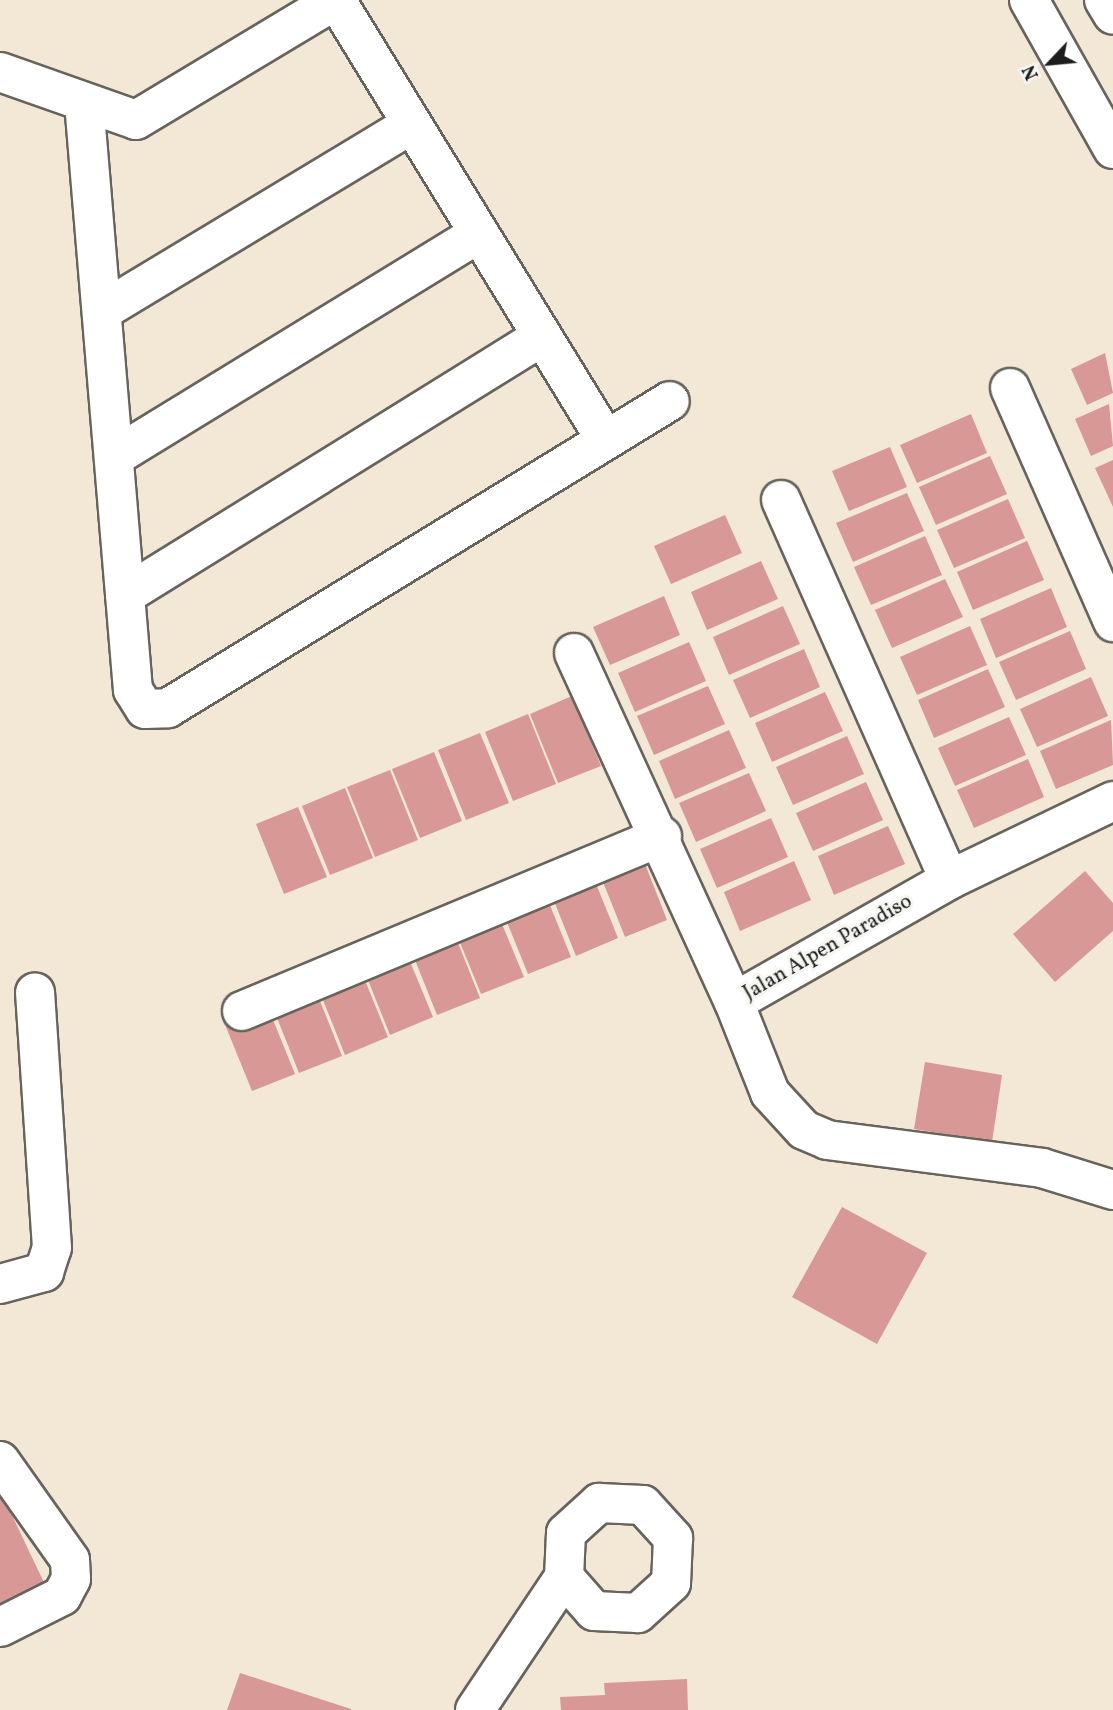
<!DOCTYPE html>
<html>
<head>
<meta charset="utf-8">
<style>
  body { margin:0 }
  #map { position:relative; width:1113px; height:1710px; overflow:hidden; background:#f3e8d6; font-family:Vollkorn,serif }
  div>[style] { position:absolute }
  .building>* { inset:0; background:#d89896 }
  .roads { filter:drop-shadow(2px 0 #67635d) drop-shadow(-2px 0 #67635d) drop-shadow(0 2px #67635d) drop-shadow(0 -2px #67635d) }
  .minor>* { height:38px; margin:-19px; padding:0 19px; transform-origin:19px; border-radius:19px; background:#fff }
  span { translate:-50% -50%; white-space:nowrap; text-align:center; line-height:1.15; -webkit-text-stroke:6px #f6f6f2; paint-order:stroke }
  .street-label { font-size:21px; color:#1c1c1c }
  .north { position:absolute; left:1015px; top:28px; width:70px; height:70px; -webkit-text-stroke:5px #f6f6f2; paint-order:stroke; rotate:244deg; font-size:19px; font-weight:700; line-height:28px; text-align:center; color:#1c1c1c }
  .north::after { content:''; display:block; margin:auto; width:24px; height:32px; background:#1c1c1c; clip-path:polygon(50% 0,100% 100%,50% 72%,0 100%) }
</style>
</head>
<body>
<div id="map">
  <div class="building">
    <i style="clip-path:polygon(1105px 353px,1113px 393px,1087px 405px,1071px 369px)"></i>
    <i style="clip-path:polygon(1109px 404px,1113px 446px,1091px 456px,1075px 419px)"></i>
    <i style="clip-path:polygon(971px 414px,987px 453px,917px 483px,900px 445px)"></i>
    <i style="clip-path:polygon(890px 447px,907px 487px,849px 511px,832px 471px)"></i>
    <i style="clip-path:polygon(990px 456px,1007px 494px,936px 525px,919px 487px)"></i>
    <i style="clip-path:polygon(1113px 460px,1113px 507px,1095px 468px)"></i>
    <i style="clip-path:polygon(907px 493px,924px 531px,853px 562px,836px 523px)"></i>
    <i style="clip-path:polygon(1008px 499px,1025px 538px,954px 568px,937px 530px)"></i>
    <i style="clip-path:polygon(725px 515px,742px 553px,671px 584px,654px 546px)"></i>
    <i style="clip-path:polygon(925px 536px,942px 575px,871px 605px,854px 567px)"></i>
    <i style="clip-path:polygon(1027px 541px,1044px 580px,973px 610px,957px 572px)"></i>
    <i style="clip-path:polygon(761px 561px,778px 599px,707px 630px,691px 592px)"></i>
    <i style="clip-path:polygon(945px 579px,963px 617px,892px 648px,875px 610px)"></i>
    <i style="clip-path:polygon(1051px 588px,1067px 627px,996px 658px,980px 619px)"></i>
    <i style="clip-path:polygon(664px 596px,680px 635px,610px 665px,593px 627px)"></i>
    <i style="clip-path:polygon(783px 606px,800px 644px,729px 675px,713px 637px)"></i>
    <i style="clip-path:polygon(970px 626px,987px 665px,917px 695px,900px 657px)"></i>
    <i style="clip-path:polygon(1070px 631px,1086px 669px,1016px 700px,999px 662px)"></i>
    <i style="clip-path:polygon(689px 642px,706px 681px,635px 712px,618px 673px)"></i>
    <i style="clip-path:polygon(804px 649px,820px 687px,750px 718px,733px 680px)"></i>
    <i style="clip-path:polygon(988px 669px,1005px 707px,934px 738px,918px 700px)"></i>
    <i style="clip-path:polygon(1091px 677px,1108px 716px,1037px 747px,1020px 709px)"></i>
    <i style="clip-path:polygon(708px 686px,725px 724px,654px 755px,637px 716px)"></i>
    <i style="clip-path:polygon(825px 692px,843px 731px,772px 762px,755px 723px)"></i>
    <i style="clip-path:polygon(572px 696px,601px 766px,558px 783px,530px 714px)"></i>
    <i style="clip-path:polygon(528px 714px,556px 784px,513px 801px,485px 732px)"></i>
    <i style="clip-path:polygon(1009px 717px,1026px 755px,955px 786px,938px 748px)"></i>
    <i style="clip-path:polygon(1111px 720px,1113px 765px,1056px 789px,1040px 751px)"></i>
    <i style="clip-path:polygon(729px 730px,746px 768px,675px 799px,659px 761px)"></i>
    <i style="clip-path:polygon(480px 733px,509px 803px,466px 820px,438px 750px)"></i>
    <i style="clip-path:polygon(847px 736px,864px 774px,793px 805px,776px 767px)"></i>
    <i style="clip-path:polygon(434px 752px,462px 821px,420px 838px,392px 769px)"></i>
    <i style="clip-path:polygon(1028px 759px,1044px 797px,974px 828px,957px 790px)"></i>
    <i style="clip-path:polygon(390px 770px,418px 840px,375px 857px,347px 787px)"></i>
    <i style="clip-path:polygon(749px 773px,766px 811px,696px 842px,679px 803px)"></i>
    <i style="clip-path:polygon(866px 782px,883px 820px,813px 851px,796px 813px)"></i>
    <i style="clip-path:polygon(345px 788px,373px 858px,330px 875px,302px 806px)"></i>
    <i style="clip-path:polygon(298px 807px,327px 877px,284px 894px,256px 824px)"></i>
    <i style="clip-path:polygon(771px 818px,788px 857px,717px 888px,700px 849px)"></i>
    <i style="clip-path:polygon(888px 826px,905px 864px,834px 895px,818px 856px)"></i>
    <i style="clip-path:polygon(640px 851px,667px 920px,625px 937px,597px 867px)"></i>
    <i style="clip-path:polygon(794px 861px,811px 900px,740px 931px,724px 892px)"></i>
    <i style="clip-path:polygon(590px 869px,618px 938px,576px 956px,548px 886px)"></i>
    <i style="clip-path:polygon(1085px 871px,1113px 903px,1113px 931px,1055px 982px,1013px 934px)"></i>
    <i style="clip-path:polygon(543px 888px,571px 957px,528px 974px,500px 905px)"></i>
    <i style="clip-path:polygon(495px 907px,524px 977px,481px 994px,453px 925px)"></i>
    <i style="clip-path:polygon(452px 928px,480px 998px,437px 1015px,409px 945px)"></i>
    <i style="clip-path:polygon(404px 947px,433px 1017px,390px 1035px,362px 965px)"></i>
    <i style="clip-path:polygon(360px 968px,388px 1037px,345px 1055px,317px 985px)"></i>
    <i style="clip-path:polygon(314px 986px,342px 1056px,299px 1073px,271px 1003px)"></i>
    <i style="clip-path:polygon(267px 1005px,295px 1074px,252px 1091px,224px 1022px)"></i>
    <i style="clip-path:polygon(925px 1062px,1002px 1075px,992px 1142px,914px 1129px)"></i>
    <i style="clip-path:polygon(842px 1207px,927px 1253px,877px 1344px,792px 1297px)"></i>
    <i style="clip-path:polygon(0 1490px,48px 1591px,0 1614px)"></i>
    <i style="clip-path:polygon(240px 1673px,351px 1709px,351px 1710px,227px 1710px)"></i>
    <i style="clip-path:polygon(687px 1679px,688px 1710px,561px 1710px,560px 1697px,605px 1695px,604px 1683px)"></i>
  </div>
  <div class="roads">
    <div class="minor">
      <i style="left:1029px;top:0;width:171px;rotate:60.6deg"></i>
      <i style="left:1104px;top:0;width:17px;rotate:59deg"></i>
      <i style="left:0;top:72px;width:144px;rotate:19.4deg"></i>
      <i style="left:136px;top:120px;width:233px;rotate:-31deg"></i>
      <i style="left:336px;top:0;width:516px;rotate:58.47deg"></i>
      <i style="left:84px;top:102px;width:590px;rotate:85.24deg"></i>
      <i style="left:133px;top:690px;width:22px;rotate:58deg"></i>
      <i style="left:145px;top:709px;width:23px;rotate:-2deg"></i>
      <i style="left:168px;top:708px;width:588px;rotate:-31.45deg"></i>
      <i style="left:102px;top:311px;width:362px;rotate:-31.1deg"></i>
      <i style="left:1010px;top:388px;width:256px;rotate:66.2deg"></i>
      <i style="left:114px;top:457px;width:428px;rotate:-31.5deg"></i>
      <i style="left:781px;top:500px;width:415px;rotate:66.1deg"></i>
      <i style="left:125px;top:595px;width:491px;rotate:-31.8deg"></i>
      <i style="left:574px;top:653px;width:384px;rotate:65.4deg"></i>
      <i style="left:1113px;top:801px;width:182px;rotate:154.3deg"></i>
      <i style="left:949px;top:880px;width:247px;rotate:150.4deg"></i>
      <i style="left:734px;top:1002px;width:98px;rotate:68.4deg"></i>
      <i style="left:770px;top:1093px;width:50px;rotate:47.4deg"></i>
      <i style="left:804px;top:1130px;width:25px;rotate:23deg"></i>
      <i style="left:827px;top:1140px;width:217px;rotate:7.4deg"></i>
      <i style="left:1042px;top:1168px;width:74px;rotate:17.2deg"></i>
      <i style="left:242px;top:1011px;width:455px;rotate:-22.6deg"></i>
      <i style="left:0;top:1284px;width:46px;rotate:-15.3deg"></i>
      <i style="left:44px;top:1272px;width:25px;rotate:-72deg"></i>
      <i style="left:52px;top:1248px;width:256px;rotate:-93.8deg"></i>
      <i style="left:0;top:1461px;width:121px;rotate:54.7deg"></i>
      <i style="left:70px;top:1560px;width:19px;rotate:87deg"></i>
      <i style="left:71px;top:1579px;width:19px;rotate:118deg"></i>
      <i style="left:62px;top:1596px;width:69px;rotate:153.4deg"></i>
      <i style="left:475px;top:1710px;width:160px;rotate:-56.2deg"></i>
      <i style="left:564px;top:1577px;width:44px;rotate:-87.4deg"></i>
      <i style="left:566px;top:1533px;width:45px;rotate:-42.3deg"></i>
      <i style="left:599px;top:1503px;width:44px;rotate:2.6deg"></i>
      <i style="left:643px;top:1505px;width:45px;rotate:47.7deg"></i>
      <i style="left:673px;top:1538px;width:45px;rotate:92.5deg"></i>
      <i style="left:671px;top:1583px;width:45px;rotate:137.7deg"></i>
      <i style="left:638px;top:1613px;width:44px;rotate:-177.4deg"></i>
      <i style="left:594px;top:1611px;width:45px;rotate:-131.4deg"></i>
    </div>
  </div>
  <div class="street-label">
    <span style="left:828px;top:948px;rotate:-30deg">Jalan Alpen Paradiso</span>
  </div>
  <div class="north">N</div>
</div>
</body>
</html>
